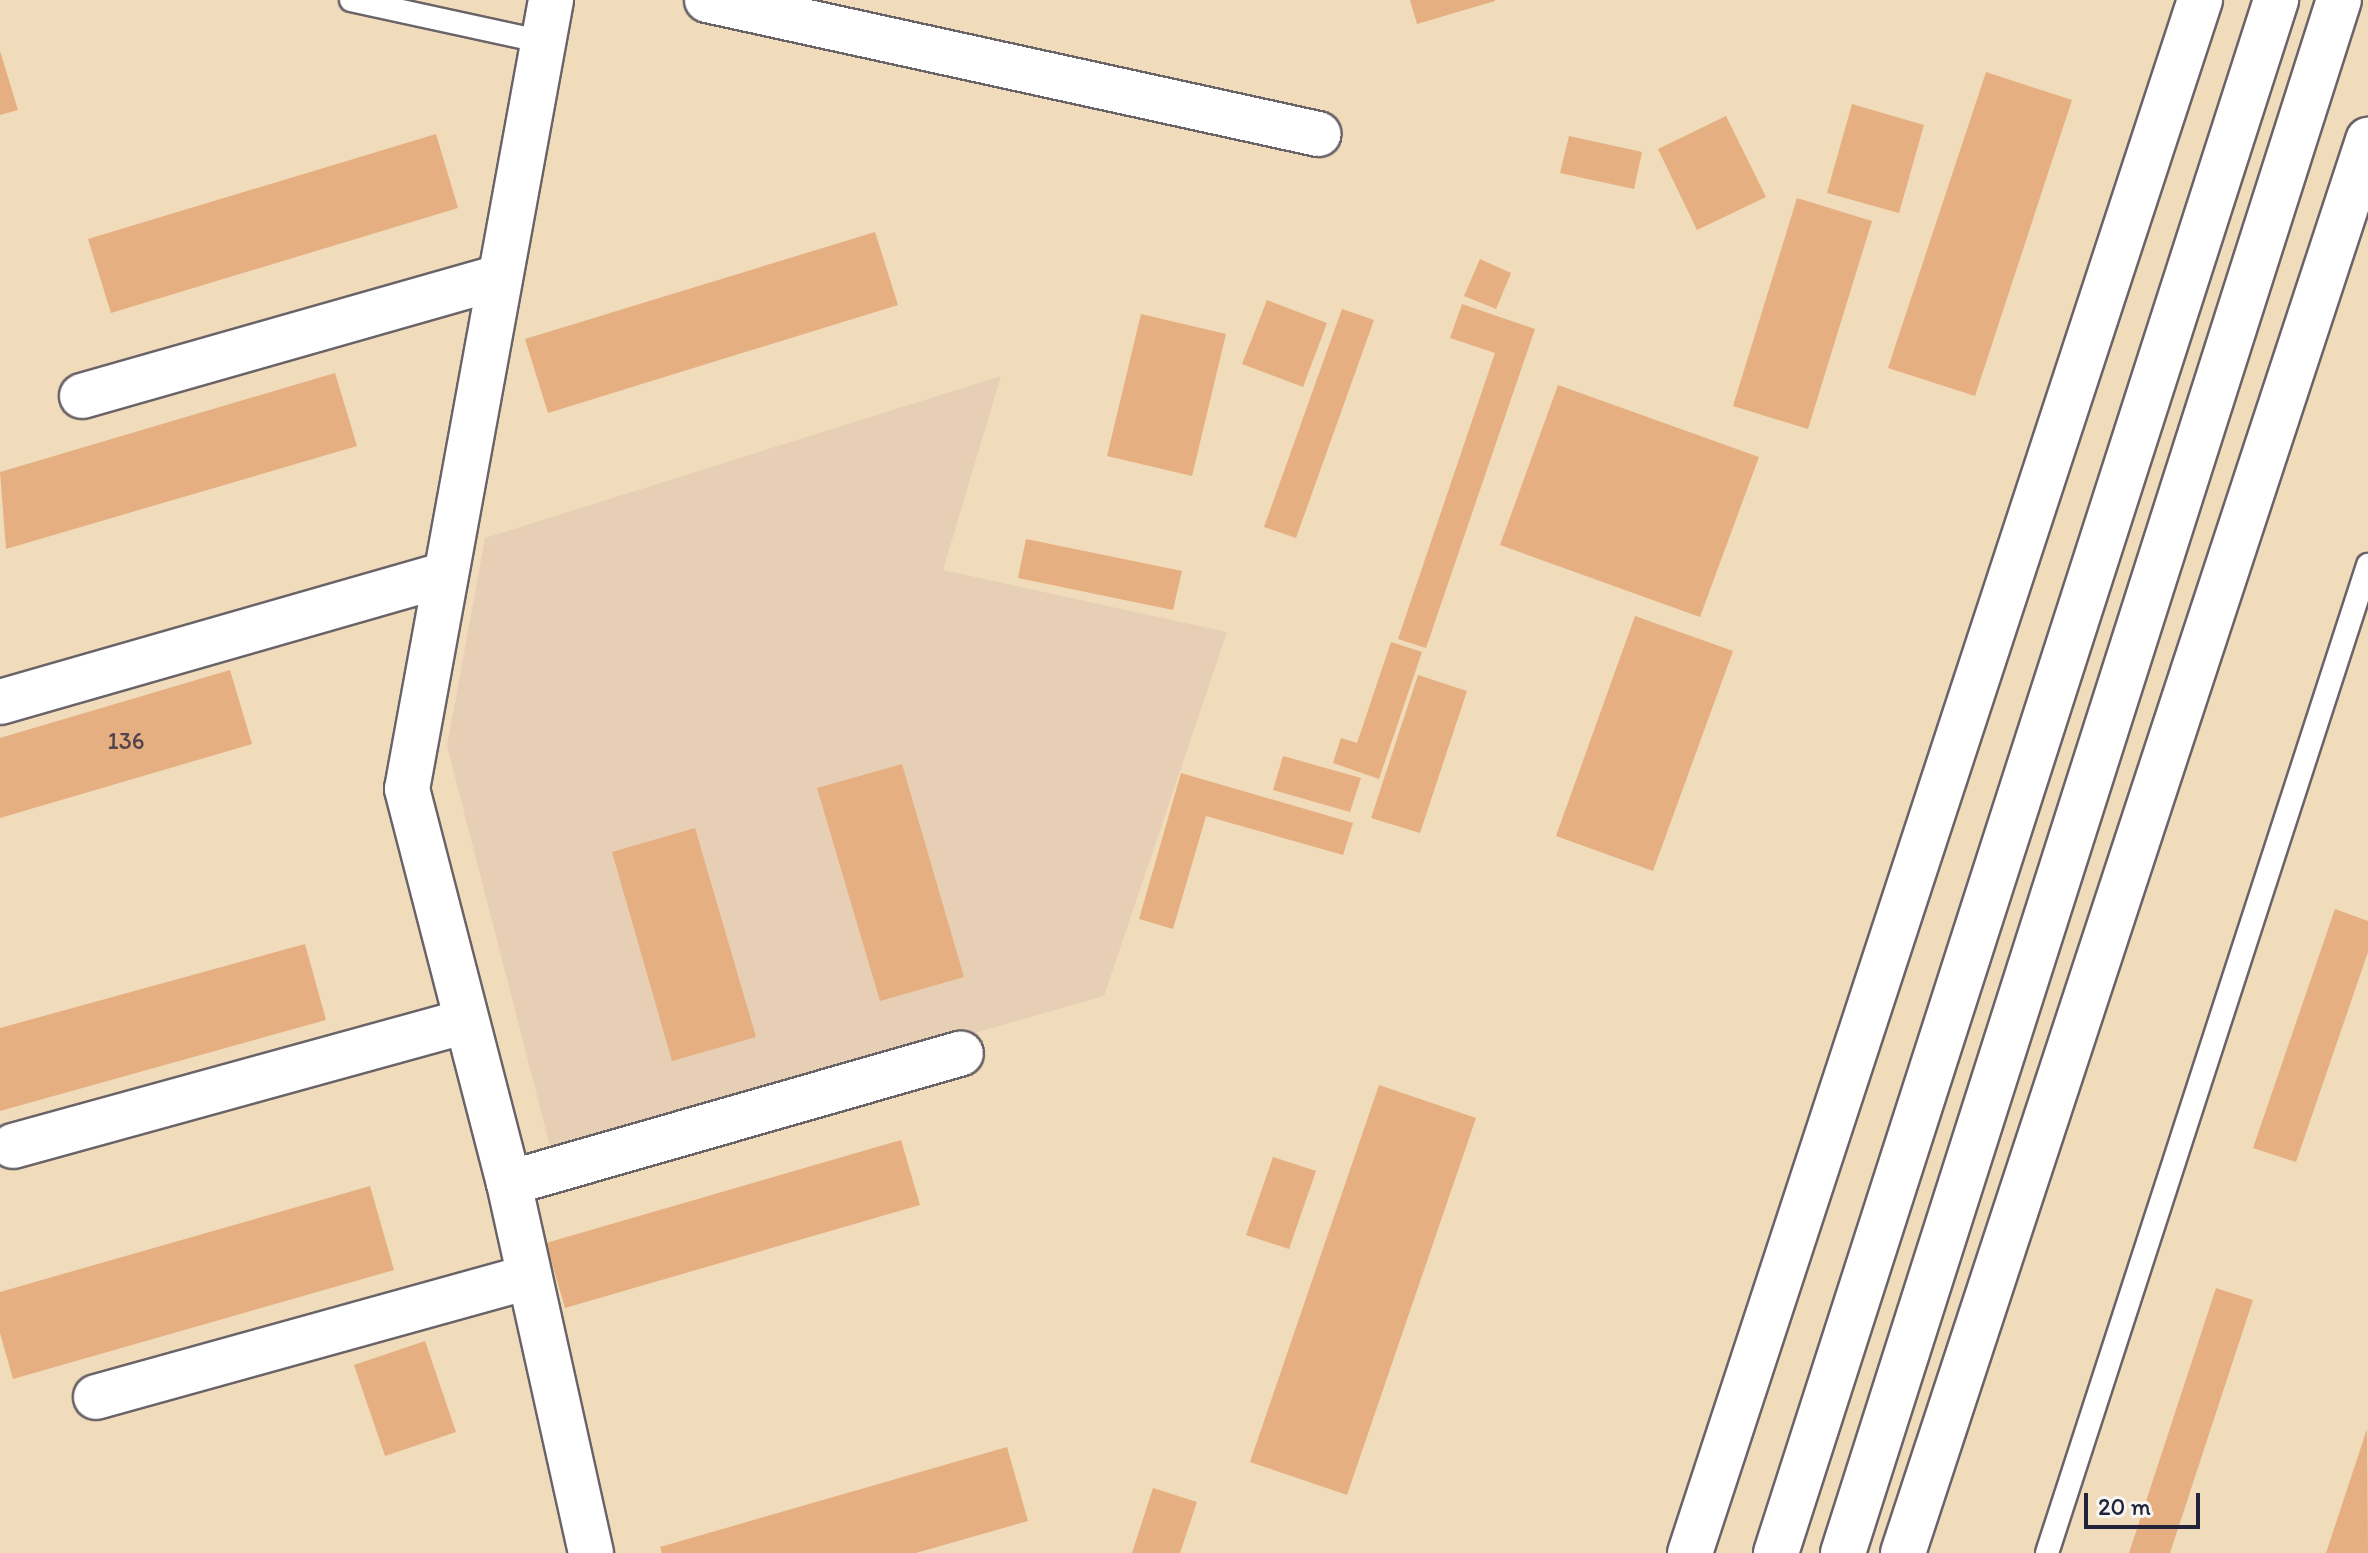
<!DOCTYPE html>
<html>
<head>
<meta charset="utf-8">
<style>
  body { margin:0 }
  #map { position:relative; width:2368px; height:1553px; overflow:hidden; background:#f0dcbb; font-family:Itim,sans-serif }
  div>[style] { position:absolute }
  .built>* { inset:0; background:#e7cfb6 }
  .building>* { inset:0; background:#e5af81 }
  .roads { filter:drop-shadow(2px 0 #6a6368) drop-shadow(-2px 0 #6a6368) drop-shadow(0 2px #6a6368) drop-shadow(0 -2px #6a6368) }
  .service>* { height:22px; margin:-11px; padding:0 11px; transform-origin:11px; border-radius:11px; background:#fff }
  .minor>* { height:44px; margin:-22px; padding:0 22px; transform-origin:22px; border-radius:22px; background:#fff }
  .secondary>* { height:44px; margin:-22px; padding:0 22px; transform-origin:22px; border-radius:22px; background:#fff }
  .primary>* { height:44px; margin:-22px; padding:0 22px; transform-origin:22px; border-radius:22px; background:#fff }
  span { translate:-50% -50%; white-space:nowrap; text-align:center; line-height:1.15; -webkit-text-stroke:6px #f6f6f2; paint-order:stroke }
  .number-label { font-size:24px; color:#53454c }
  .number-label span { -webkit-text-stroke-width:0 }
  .scale { position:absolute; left:2084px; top:1493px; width:116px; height:36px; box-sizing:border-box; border:4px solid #22223b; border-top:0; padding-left:10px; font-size:24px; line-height:28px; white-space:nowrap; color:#22223b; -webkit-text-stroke:6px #f6f6f2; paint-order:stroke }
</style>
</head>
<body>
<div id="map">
  <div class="built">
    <i style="clip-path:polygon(1001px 376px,943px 570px,1227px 632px,1104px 996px,552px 1154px,447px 746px,485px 538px)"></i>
  </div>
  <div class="building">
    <i style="clip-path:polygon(1410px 0,1495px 0,1495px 1px,1417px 24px)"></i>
    <i style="clip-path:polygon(0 51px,18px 110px,0 115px)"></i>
    <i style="clip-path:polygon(1986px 72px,2072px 100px,1975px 396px,1888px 368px)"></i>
    <i style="clip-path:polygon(1852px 104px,1924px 125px,1899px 213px,1827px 193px)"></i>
    <i style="clip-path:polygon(1726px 116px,1766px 197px,1697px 230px,1658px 149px)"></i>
    <i style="clip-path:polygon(436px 134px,458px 208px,111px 313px,88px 239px)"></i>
    <i style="clip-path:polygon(1569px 136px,1642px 152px,1634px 189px,1560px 173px)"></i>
    <i style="clip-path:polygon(1797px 198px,1872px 221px,1808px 429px,1733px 406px)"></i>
    <i style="clip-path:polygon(875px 232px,898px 305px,548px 413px,525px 339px)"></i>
    <i style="clip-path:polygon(1480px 259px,1511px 273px,1496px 309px,1464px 296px)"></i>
    <i style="clip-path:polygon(1267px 300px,1327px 323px,1303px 387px,1242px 364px)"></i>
    <i style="clip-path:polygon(1462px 304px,1535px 329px,1426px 648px,1398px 639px,1495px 353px,1450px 338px)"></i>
    <i style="clip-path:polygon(1342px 309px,1374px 320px,1296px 538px,1264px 527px)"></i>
    <i style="clip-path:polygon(1141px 314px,1226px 334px,1192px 476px,1107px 456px)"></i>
    <i style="clip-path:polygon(335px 373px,357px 446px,6px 549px,0 472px)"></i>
    <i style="clip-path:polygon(1558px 385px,1759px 457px,1700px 617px,1500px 545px)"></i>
    <i style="clip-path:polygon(1026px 539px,1182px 571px,1173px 610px,1018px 578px)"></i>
    <i style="clip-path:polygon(1635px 616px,1733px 651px,1653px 871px,1556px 836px)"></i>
    <i style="clip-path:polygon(1391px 642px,1422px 652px,1379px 779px,1333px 763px,1341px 738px,1357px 743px)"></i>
    <i style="clip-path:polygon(230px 670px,252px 744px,0 818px,0 738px)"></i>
    <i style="clip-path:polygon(1418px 675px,1467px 691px,1420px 833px,1371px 818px)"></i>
    <i style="clip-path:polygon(1283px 756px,1361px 778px,1350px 812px,1273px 790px)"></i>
    <i style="clip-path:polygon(902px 764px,964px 977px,880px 1001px,817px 788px)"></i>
    <i style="clip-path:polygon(1181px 773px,1353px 823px,1343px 855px,1206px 816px,1173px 929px,1139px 919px)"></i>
    <i style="clip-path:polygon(695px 828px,756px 1037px,672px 1061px,612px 852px)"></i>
    <i style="clip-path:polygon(2335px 909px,2368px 921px,2368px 952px,2296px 1162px,2253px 1148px)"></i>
    <i style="clip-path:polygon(305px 944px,326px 1020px,0 1111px,0 1028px)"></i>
    <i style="clip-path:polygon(1379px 1085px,1476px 1118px,1347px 1495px,1250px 1462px)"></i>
    <i style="clip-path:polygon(901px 1140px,920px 1205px,565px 1308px,546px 1243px)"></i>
    <i style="clip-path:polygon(1273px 1157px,1316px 1171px,1289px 1249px,1246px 1235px)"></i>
    <i style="clip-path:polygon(370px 1186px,394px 1270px,13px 1379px,0 1333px,0 1292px)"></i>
    <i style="clip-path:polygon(2216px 1288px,2253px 1300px,2170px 1553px,2129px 1553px)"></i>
    <i style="clip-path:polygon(425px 1341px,456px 1432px,385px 1456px,354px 1365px)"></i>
    <i style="clip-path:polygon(2367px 1429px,2368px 1553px,2326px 1553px)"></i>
    <i style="clip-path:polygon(1007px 1447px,1028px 1521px,916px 1553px,662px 1553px,660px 1547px)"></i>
    <i style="clip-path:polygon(1153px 1488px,1197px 1502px,1180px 1553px,1132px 1553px)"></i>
  </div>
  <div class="roads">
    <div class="service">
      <i style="left:351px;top:0;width:197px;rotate:12.3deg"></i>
      <i style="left:2047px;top:1553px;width:1039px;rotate:-72deg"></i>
    </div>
    <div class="minor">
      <i style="left:551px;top:0;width:802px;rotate:100.34deg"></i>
      <i style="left:407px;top:789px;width:407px;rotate:75.5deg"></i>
      <i style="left:509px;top:1183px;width:379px;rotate:77.5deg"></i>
      <i style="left:707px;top:0;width:626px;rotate:12.37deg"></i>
      <i style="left:82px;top:396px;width:431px;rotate:-15.9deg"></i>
      <i style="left:0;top:702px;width:461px;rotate:-16deg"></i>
      <i style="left:13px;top:1146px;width:466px;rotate:-15.4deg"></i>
      <i style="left:509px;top:1183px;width:470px;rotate:-16deg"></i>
      <i style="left:96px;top:1397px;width:448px;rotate:-15.5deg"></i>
    </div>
    <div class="secondary">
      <i style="left:1690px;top:1553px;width:1635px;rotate:-71.82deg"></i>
      <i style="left:1903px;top:1553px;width:1488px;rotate:-71.78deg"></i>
    </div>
    <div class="primary">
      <i style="left:1776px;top:1553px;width:1632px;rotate:-72.15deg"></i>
      <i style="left:1843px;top:1553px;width:1630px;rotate:-72.29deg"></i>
    </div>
  </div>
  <div class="number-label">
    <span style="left:126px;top:741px">136</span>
  </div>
  <div class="scale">20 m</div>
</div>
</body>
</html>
